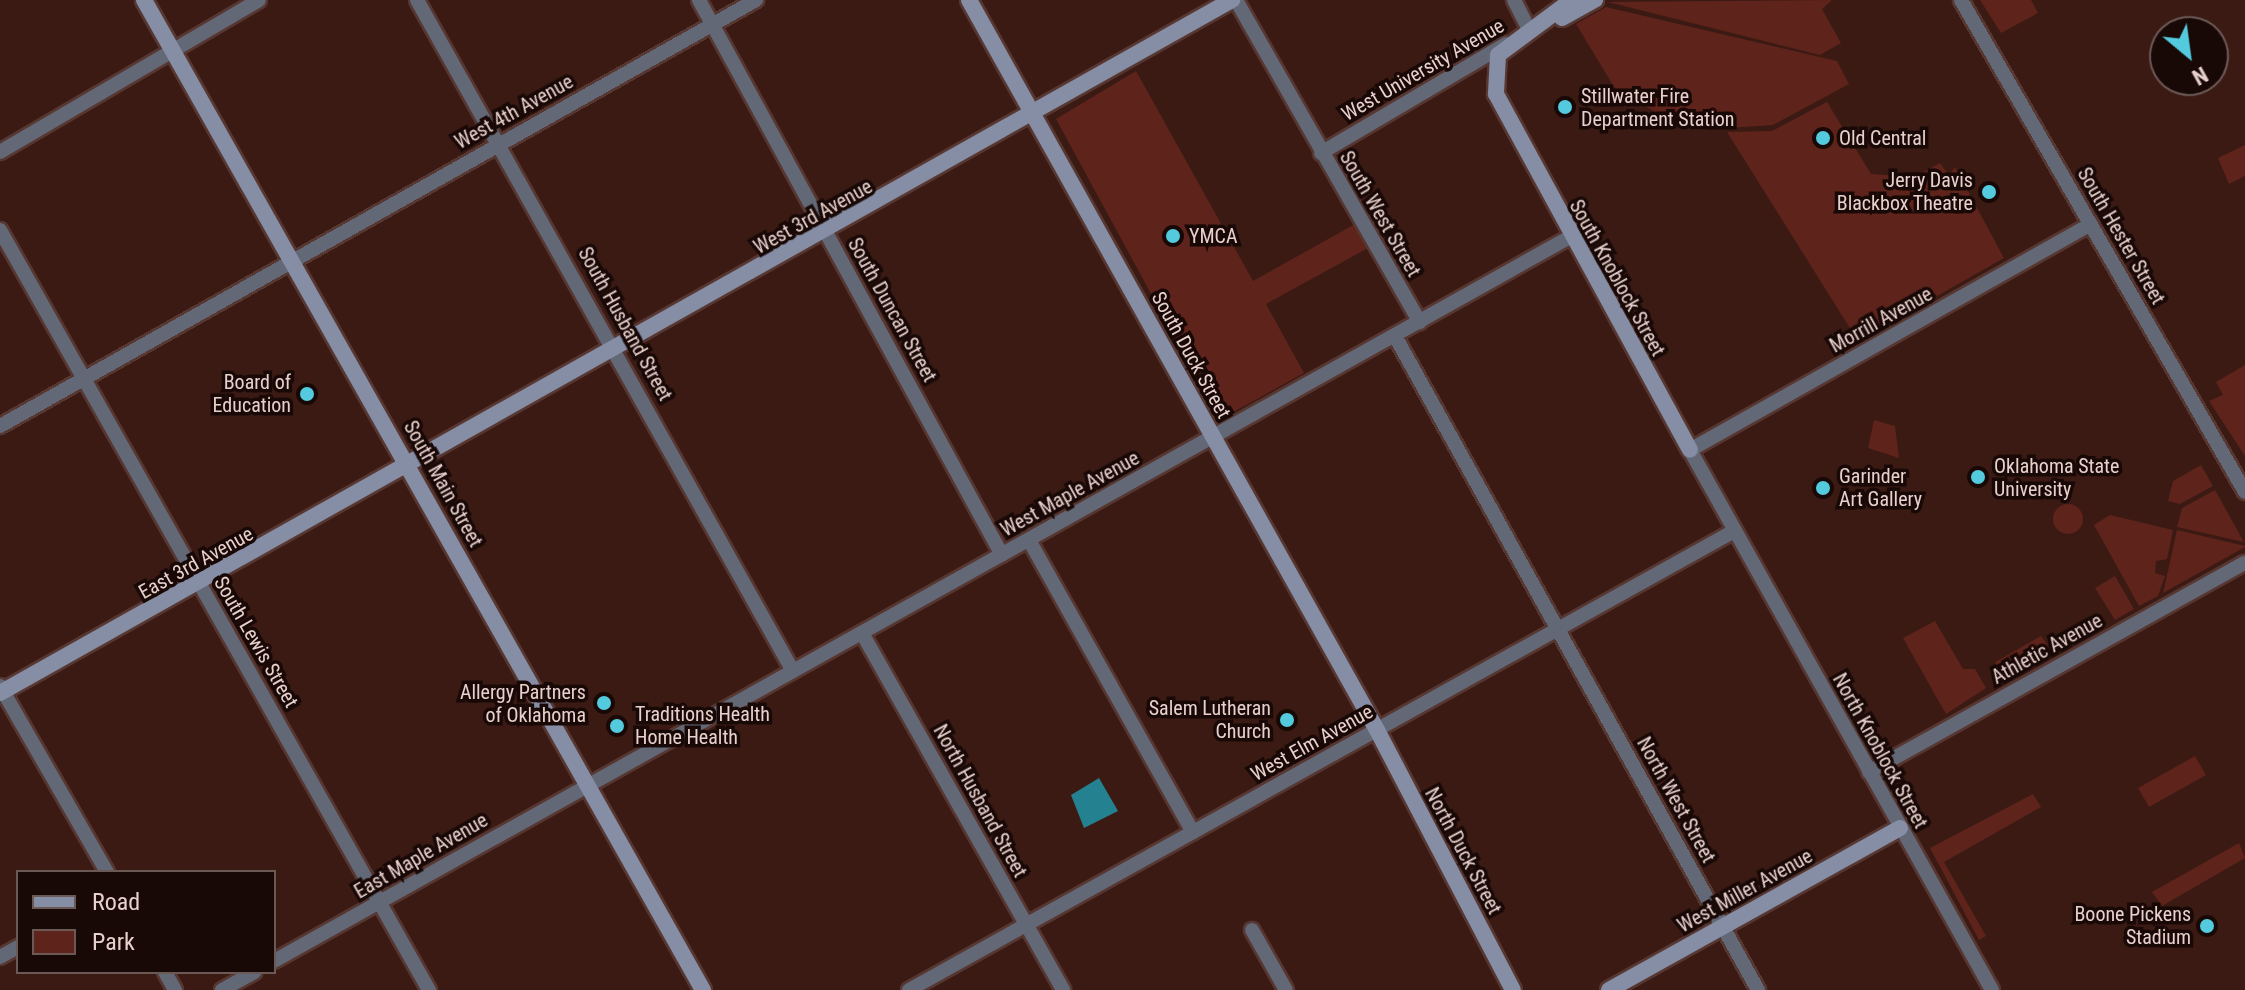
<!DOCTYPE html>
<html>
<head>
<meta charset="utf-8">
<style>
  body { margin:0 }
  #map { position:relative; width:2245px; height:990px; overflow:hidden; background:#3b1a14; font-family:"Roboto Condensed",sans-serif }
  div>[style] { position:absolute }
  .green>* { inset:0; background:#5e231a }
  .round { border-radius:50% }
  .water>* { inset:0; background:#248190 }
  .roads { filter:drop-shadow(2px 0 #573732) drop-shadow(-2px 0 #573732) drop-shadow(0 2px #573732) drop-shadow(0 -2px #573732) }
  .street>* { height:14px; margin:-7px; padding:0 7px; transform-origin:7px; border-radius:7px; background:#636877 }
  .secondary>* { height:16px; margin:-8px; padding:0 8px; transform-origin:8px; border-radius:8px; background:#868ea5 }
  .dots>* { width:22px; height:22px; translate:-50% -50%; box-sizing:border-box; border:4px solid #180907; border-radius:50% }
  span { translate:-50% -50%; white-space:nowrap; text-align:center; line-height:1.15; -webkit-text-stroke:7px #180907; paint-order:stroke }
  .street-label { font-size:20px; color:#e8d1cd }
  .poi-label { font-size:20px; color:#e8d1cd }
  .left { translate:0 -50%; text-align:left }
  .right { translate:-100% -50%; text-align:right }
  .legend { position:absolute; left:16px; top:870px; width:260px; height:104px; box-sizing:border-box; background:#180907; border:2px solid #6b5956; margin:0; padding:10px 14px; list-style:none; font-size:24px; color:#e8d1cd }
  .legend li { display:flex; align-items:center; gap:16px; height:40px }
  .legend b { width:40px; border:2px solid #6b5956 }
  .north { position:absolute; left:2149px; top:16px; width:80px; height:80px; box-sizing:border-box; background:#180907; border:2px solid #6b5956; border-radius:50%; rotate:151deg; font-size:22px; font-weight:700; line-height:32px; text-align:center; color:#e8d1cd }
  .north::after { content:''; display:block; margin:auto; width:28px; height:36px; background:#54cade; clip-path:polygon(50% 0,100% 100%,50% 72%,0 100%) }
</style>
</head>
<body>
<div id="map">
  <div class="green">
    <i style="clip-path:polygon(1832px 0,1822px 9px,1841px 43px,1820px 55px,1608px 2px)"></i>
    <i style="clip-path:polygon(1980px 0,2031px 0,2038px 13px,2001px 33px)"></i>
    <i style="clip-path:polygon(1606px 7px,1837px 61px,1849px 84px,1773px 125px,1728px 128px,1660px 115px,1614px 87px,1576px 24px)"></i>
    <i style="clip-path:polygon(1136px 71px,1253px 281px,1355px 224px,1368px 248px,1266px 304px,1304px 373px,1228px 415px,1212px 406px,1056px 119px)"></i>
    <i style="clip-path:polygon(1827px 102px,1871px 174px,1914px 177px,1940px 163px,1949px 175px,1955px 167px,2004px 258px,1858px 341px,1727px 132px,1772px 131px)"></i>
    <i style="clip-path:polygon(2245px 145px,2245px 176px,2229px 184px,2218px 158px)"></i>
    <i style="clip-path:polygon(2245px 365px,2245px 456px,2209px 401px,2223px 395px,2216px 382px)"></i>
    <i style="clip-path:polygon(1874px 420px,1895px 426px,1899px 458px,1868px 448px)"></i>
    <i style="clip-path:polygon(2201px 465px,2213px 486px,2180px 504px,2168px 501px,2173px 481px)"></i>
    <i style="clip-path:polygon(2215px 490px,2244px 542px,2177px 527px,2182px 508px)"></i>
    <i class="round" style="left:2053px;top:504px;width:30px;height:30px"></i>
    <i style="clip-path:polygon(2110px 515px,2173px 530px,2167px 559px,2156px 561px,2155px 573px,2165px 576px,2158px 596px,2139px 606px,2094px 525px)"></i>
    <i style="clip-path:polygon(2177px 530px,2245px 546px,2245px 547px,2163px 593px)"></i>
    <i style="clip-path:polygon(2115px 576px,2134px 609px,2115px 620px,2095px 588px)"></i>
    <i style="clip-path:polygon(1935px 621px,1963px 669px,1975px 669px,1986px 688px,1946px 714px,1903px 638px)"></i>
    <i style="clip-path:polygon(2041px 636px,2054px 653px,1998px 679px,1995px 662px)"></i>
    <i style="clip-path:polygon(2195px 756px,2206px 775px,2149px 807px,2138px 788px)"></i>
    <i style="clip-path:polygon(2033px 794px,2041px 807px,1944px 862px,1986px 936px,1979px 940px,1930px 848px)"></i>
    <i style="clip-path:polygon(2239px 843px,2245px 858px,2162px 906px,2152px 892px)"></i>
  </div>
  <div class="water">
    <i style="clip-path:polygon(1099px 778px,1118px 811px,1084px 828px,1071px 795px)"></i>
  </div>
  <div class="roads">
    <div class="street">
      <i style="left:417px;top:0;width:769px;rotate:60.74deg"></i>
      <i style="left:699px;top:0;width:632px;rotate:61.37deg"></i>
      <i style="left:1236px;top:0;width:371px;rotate:60.3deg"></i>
      <i style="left:1514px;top:0;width:35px;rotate:63deg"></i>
      <i style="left:1961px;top:0;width:568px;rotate:60deg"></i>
      <i style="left:0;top:152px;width:300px;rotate:-30.4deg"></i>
      <i style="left:1321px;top:153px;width:215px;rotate:-30.5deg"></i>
      <i style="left:0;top:230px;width:873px;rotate:60.56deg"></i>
      <i style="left:1395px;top:336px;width:748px;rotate:60.97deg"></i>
      <i style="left:0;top:426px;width:868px;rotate:-29.4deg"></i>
      <i style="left:1029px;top:540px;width:335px;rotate:60.7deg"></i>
      <i style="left:862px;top:633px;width:410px;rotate:60.6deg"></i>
      <i style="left:0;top:686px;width:215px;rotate:60.1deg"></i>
      <i style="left:1869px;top:772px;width:430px;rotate:-29.1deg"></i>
      <i style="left:1252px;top:930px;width:69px;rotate:60.5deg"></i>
      <i style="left:0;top:957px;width:21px;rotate:-29deg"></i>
      <i style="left:274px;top:961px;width:1485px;rotate:-29.19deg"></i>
      <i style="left:165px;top:972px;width:21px;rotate:61deg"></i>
      <i style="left:222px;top:990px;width:37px;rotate:-29deg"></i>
      <i style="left:909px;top:990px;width:944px;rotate:-29.09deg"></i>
      <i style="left:1992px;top:990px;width:619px;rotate:-119.22deg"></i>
      <i style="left:1690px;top:450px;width:460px;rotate:-29.4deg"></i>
    </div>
    <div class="secondary">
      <i style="left:144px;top:0;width:1137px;rotate:60.55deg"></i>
      <i style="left:969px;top:0;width:836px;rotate:60.8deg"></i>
      <i style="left:1377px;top:730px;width:293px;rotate:62.4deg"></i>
      <i style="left:1572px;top:0;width:92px;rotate:143.4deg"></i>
      <i style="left:1498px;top:55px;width:39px;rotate:93deg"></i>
      <i style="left:1496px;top:94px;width:405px;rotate:61.4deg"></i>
      <i style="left:1562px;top:18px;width:38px;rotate:-29deg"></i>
      <i style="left:0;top:693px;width:1414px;rotate:-29.36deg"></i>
      <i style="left:1609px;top:990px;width:333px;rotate:-29.1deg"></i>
    </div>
  </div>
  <div class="dots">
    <i style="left:1565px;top:107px;background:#54cade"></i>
    <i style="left:1823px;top:138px;background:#54cade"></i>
    <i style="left:1989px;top:192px;background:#54cade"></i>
    <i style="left:1173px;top:236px;background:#54cade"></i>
    <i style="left:307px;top:394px;background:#54cade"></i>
    <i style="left:1978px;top:477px;background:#54cade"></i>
    <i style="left:1823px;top:488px;background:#54cade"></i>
    <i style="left:604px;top:703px;background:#54cade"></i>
    <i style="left:1287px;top:720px;background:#54cade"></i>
    <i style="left:617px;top:726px;background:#54cade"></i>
    <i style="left:2207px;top:926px;background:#54cade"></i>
  </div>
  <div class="street-label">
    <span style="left:1423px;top:70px;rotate:-30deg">West University Avenue</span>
    <span style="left:514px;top:112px;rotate:-29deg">West 4th Avenue</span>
    <span style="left:1380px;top:214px;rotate:60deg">South West Street</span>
    <span style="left:813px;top:217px;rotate:-29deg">West 3rd Avenue</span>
    <span style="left:2121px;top:236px;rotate:60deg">South Hester Street</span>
    <span style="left:1617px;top:278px;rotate:61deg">South Knoblock Street</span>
    <span style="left:892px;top:310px;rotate:61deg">South Duncan Street</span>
    <span style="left:1881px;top:320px;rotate:-29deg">Morrill Avenue</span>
    <span style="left:625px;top:324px;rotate:61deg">South Husband Street</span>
    <span style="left:1191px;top:355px;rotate:61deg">South Duck Street</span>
    <span style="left:443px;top:484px;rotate:61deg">South Main Street</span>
    <span style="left:1070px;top:494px;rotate:-29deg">West Maple Avenue</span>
    <span style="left:196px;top:563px;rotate:-29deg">East 3rd Avenue</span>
    <span style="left:256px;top:642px;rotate:60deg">South Lewis Street</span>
    <span style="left:2047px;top:649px;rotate:-29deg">Athletic Avenue</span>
    <span style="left:1312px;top:743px;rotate:-29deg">West Elm Avenue</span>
    <span style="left:1880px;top:751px;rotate:61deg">North Knoblock Street</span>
    <span style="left:1676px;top:800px;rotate:61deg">North West Street</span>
    <span style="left:980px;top:801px;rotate:61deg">North Husband Street</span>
    <span style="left:1463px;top:851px;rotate:62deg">North Duck Street</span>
    <span style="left:421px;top:856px;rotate:-30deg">East Maple Avenue</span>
    <span style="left:1745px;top:891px;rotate:-29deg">West Miller Avenue</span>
  </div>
  <div class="poi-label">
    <span class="left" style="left:1581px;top:108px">Stillwater Fire<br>Department Station</span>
    <span class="left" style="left:1839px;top:138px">Old Central</span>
    <span class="right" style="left:1973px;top:192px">Jerry Davis<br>Blackbox Theatre</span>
    <span class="left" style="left:1189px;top:236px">YMCA</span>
    <span class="right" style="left:291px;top:394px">Board of<br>Education</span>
    <span class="left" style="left:1994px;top:478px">Oklahoma State<br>University</span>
    <span class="left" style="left:1839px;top:488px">Garinder<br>Art Gallery</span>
    <span class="right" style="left:586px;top:704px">Allergy Partners<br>of Oklahoma</span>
    <span class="right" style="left:1271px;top:720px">Salem Lutheran<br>Church</span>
    <span class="left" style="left:635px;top:726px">Traditions Health<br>Home Health</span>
    <span class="right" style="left:2191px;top:926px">Boone Pickens<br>Stadium</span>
  </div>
  <ul class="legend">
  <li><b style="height:10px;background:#868ea5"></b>Road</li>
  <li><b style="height:22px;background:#5e231a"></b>Park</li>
  </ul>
  <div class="north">N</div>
</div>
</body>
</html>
